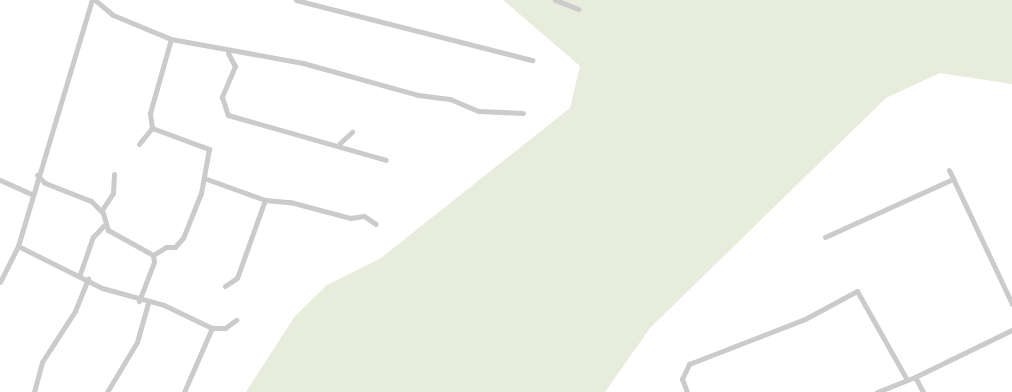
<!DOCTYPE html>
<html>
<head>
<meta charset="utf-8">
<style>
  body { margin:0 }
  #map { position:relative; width:1012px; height:392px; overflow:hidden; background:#fff; font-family:Arial,sans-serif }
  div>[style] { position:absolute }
  .green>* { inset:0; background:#e7ecdc }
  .minor>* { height:5px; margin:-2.5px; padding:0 2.5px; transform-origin:2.5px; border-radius:2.5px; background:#cbcbcb }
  span { translate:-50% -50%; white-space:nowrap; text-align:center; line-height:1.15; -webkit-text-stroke:5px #fff; paint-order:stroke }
</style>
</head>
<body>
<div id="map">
  <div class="green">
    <i style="clip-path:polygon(503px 0,1012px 0,1012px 84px,940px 73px,886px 98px,650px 328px,605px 392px,246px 392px,295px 316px,327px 285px,381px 258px,570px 108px,580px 66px)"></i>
  </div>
  <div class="minor">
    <i style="left:95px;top:0;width:23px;rotate:40deg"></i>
    <i style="left:113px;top:15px;width:63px;rotate:22.5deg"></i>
    <i style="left:171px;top:39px;width:134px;rotate:10.3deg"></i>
    <i style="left:303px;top:63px;width:119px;rotate:15.5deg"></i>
    <i style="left:418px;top:95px;width:32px;rotate:7deg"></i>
    <i style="left:450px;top:99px;width:30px;rotate:23deg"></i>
    <i style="left:478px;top:111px;width:45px;rotate:2.5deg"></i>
    <i style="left:296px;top:0;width:244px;rotate:14.3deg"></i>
    <i style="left:555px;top:0;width:25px;rotate:21deg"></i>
    <i style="left:228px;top:53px;width:15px;rotate:62deg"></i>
    <i style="left:235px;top:66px;width:34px;rotate:113deg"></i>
    <i style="left:222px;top:97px;width:19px;rotate:72deg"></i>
    <i style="left:228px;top:115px;width:164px;rotate:15.9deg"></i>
    <i style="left:152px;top:128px;width:61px;rotate:20.2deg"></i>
    <i style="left:209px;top:149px;width:45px;rotate:100.3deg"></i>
    <i style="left:201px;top:193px;width:48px;rotate:111.8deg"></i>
    <i style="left:183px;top:238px;width:12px;rotate:132deg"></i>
    <i style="left:175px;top:247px;width:9px;rotate:180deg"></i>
    <i style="left:166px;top:247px;width:15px;rotate:148deg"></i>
    <i style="left:152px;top:128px;width:15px;rotate:-98deg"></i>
    <i style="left:150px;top:113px;width:77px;rotate:-74.2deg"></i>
    <i style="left:139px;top:144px;width:21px;rotate:-51deg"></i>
    <i style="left:339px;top:144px;width:18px;rotate:-43deg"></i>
    <i style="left:949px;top:170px;width:148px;rotate:64.8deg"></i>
    <i style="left:37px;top:175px;width:11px;rotate:45deg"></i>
    <i style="left:45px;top:183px;width:49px;rotate:21.4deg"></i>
    <i style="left:91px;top:201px;width:17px;rotate:45deg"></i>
    <i style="left:103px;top:213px;width:18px;rotate:74deg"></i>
    <i style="left:108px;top:230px;width:51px;rotate:29.1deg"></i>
    <i style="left:153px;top:255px;width:7px;rotate:82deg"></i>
    <i style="left:154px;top:262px;width:42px;rotate:111deg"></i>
    <i style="left:204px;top:178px;width:65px;rotate:19.8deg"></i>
    <i style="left:265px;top:200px;width:25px;rotate:5deg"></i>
    <i style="left:290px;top:202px;width:62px;rotate:14.9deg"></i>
    <i style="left:350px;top:218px;width:14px;rotate:-8deg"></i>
    <i style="left:364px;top:216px;width:14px;rotate:34deg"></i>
    <i style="left:0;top:180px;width:36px;rotate:24deg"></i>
    <i style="left:102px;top:210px;width:20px;rotate:-57deg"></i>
    <i style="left:113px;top:193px;width:19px;rotate:-87deg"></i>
    <i style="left:825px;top:237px;width:141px;rotate:-24.4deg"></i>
    <i style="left:18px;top:246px;width:94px;rotate:26.6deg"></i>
    <i style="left:102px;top:288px;width:64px;rotate:15.3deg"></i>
    <i style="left:164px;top:305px;width:53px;rotate:25.6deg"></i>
    <i style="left:212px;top:328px;width:13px"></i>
    <i style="left:225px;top:328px;width:14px;rotate:-36deg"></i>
    <i style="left:80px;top:274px;width:39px;rotate:-71deg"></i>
    <i style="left:93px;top:237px;width:16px;rotate:-47deg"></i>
    <i style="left:0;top:282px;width:40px;rotate:-63.4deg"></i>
    <i style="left:18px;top:246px;width:257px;rotate:-73.3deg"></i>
    <i style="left:225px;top:286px;width:14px;rotate:-34deg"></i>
    <i style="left:237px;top:278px;width:83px;rotate:-70.3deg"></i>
    <i style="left:34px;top:392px;width:31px;rotate:-75deg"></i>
    <i style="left:42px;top:362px;width:61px;rotate:-57.1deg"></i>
    <i style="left:75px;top:311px;width:35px;rotate:-68deg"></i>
    <i style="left:107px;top:392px;width:58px;rotate:-59deg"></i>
    <i style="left:137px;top:342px;width:41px;rotate:-74.2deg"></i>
    <i style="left:184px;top:392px;width:70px;rotate:-66.4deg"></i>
    <i style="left:687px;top:392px;width:14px;rotate:-111deg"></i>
    <i style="left:682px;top:379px;width:17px;rotate:-65deg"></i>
    <i style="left:689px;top:364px;width:124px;rotate:-21.2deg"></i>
    <i style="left:805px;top:319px;width:59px;rotate:-28.3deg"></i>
    <i style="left:857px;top:291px;width:100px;rotate:60.6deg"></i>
    <i style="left:877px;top:392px;width:41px;rotate:-21.5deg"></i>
    <i style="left:923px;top:392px;width:17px;rotate:-118deg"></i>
    <i style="left:915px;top:377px;width:108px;rotate:-25.9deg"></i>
  </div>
</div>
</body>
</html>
